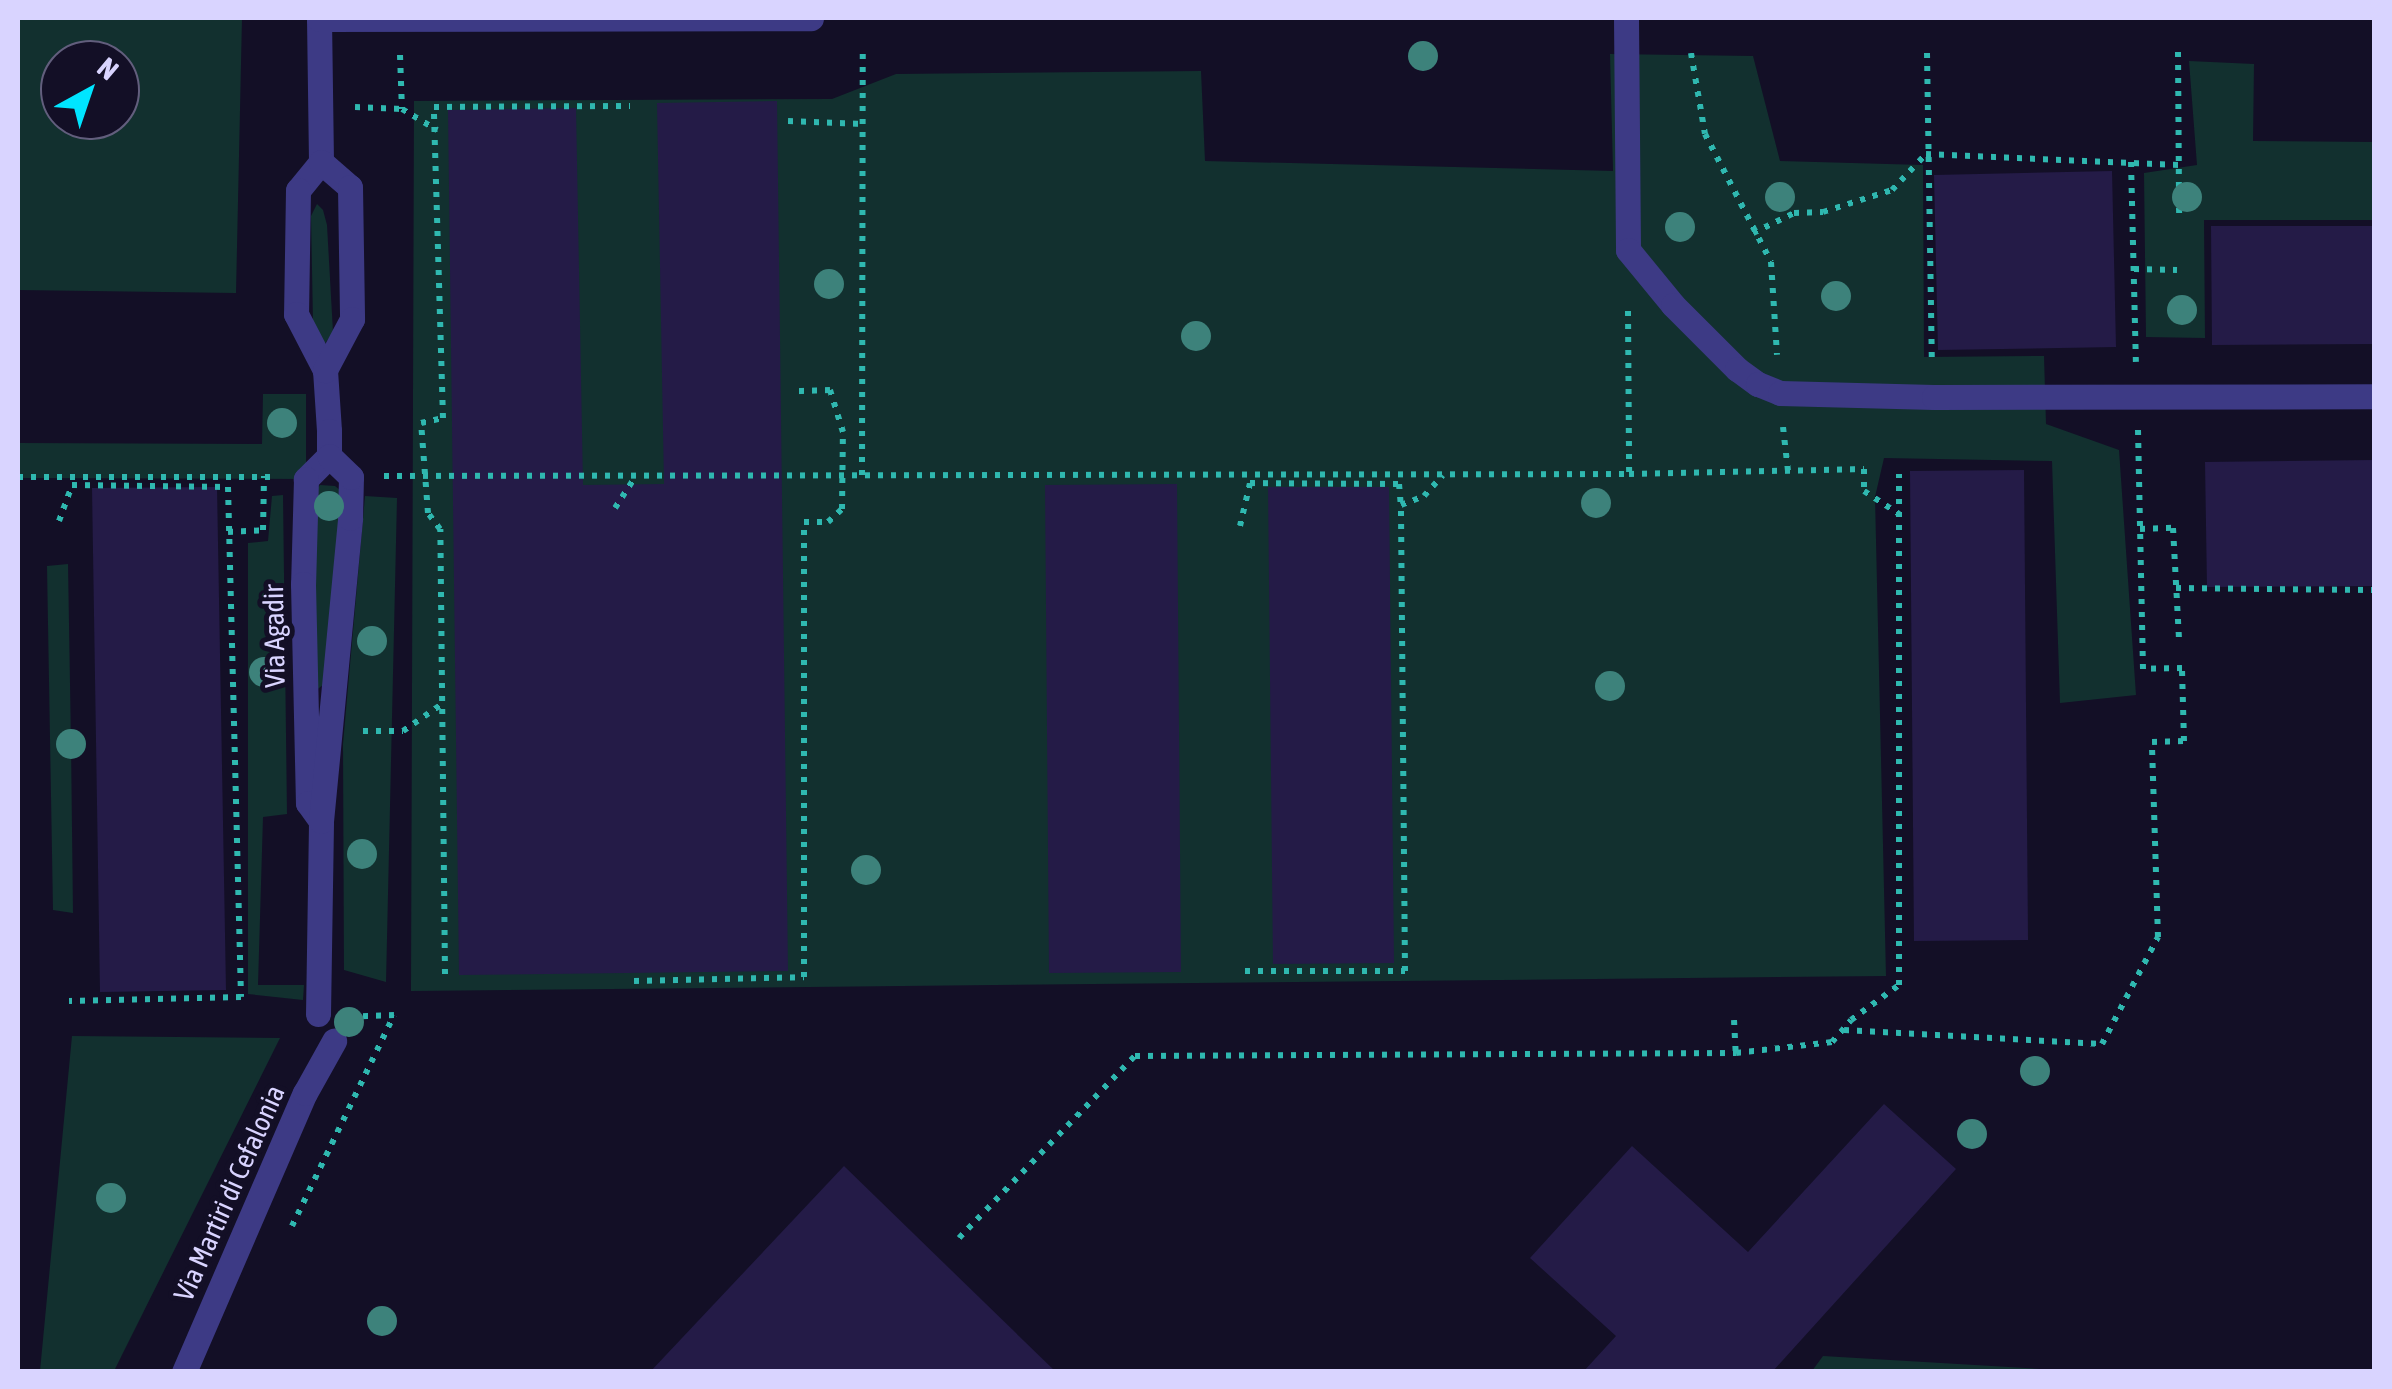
<!DOCTYPE html>
<html>
<head>
<meta charset="utf-8">
<style>
  body { margin:0 }
  #map { position:relative; width:2392px; height:1389px; overflow:hidden; background:#130f26; font-family:"Asap Condensed",sans-serif }
  div>[style] { position:absolute }
  .green>* { inset:0; background:#12302f }
  .building>* { inset:0; background:#241b47 }
  .path>* { height:6px; margin-top:-3px; transform-origin:0; background:repeating-linear-gradient(90deg,#2fb8b0 0 5px,transparent 0 13px) }
  .pedestrian>* { height:25px; margin:-12.5px; padding:0 12.5px; transform-origin:12.5px; border-radius:12.5px; background:#3d3a85 }
  .minor>* { height:25px; margin:-12.5px; padding:0 12.5px; transform-origin:12.5px; border-radius:12.5px; background:#3d3a85 }
  .trees>* { width:30px; height:30px; margin:-15px; border-radius:50%; background:#3d827b }
  span { translate:-50% -50%; white-space:nowrap; text-align:center; line-height:1.15; -webkit-text-stroke:10px #130f26; paint-order:stroke }
  .street-label { font-size:28px; color:#d9d4ff }
  .frame { position:absolute; inset:0; border:20px solid #d9d4ff; pointer-events:none }
  .north { position:absolute; left:40px; top:40px; width:100px; height:100px; box-sizing:border-box; background:#130f26; border:2px solid #625e7d; border-radius:50%; rotate:40deg; font-size:28px; font-weight:700; line-height:40px; text-align:center; color:#d9d4ff }
  .north::after { content:''; display:block; margin:auto; width:35px; height:45px; background:#00e5ff; clip-path:polygon(50% 0,100% 100%,50% 72%,0 100%) }
</style>
</head>
<body>
<div id="map">
  <div class="green">
    <i style="clip-path:polygon(evenodd,18px 18px,242px 18px,236px 293px,18px 290px,18px 18px,120px 60px,120px 120px,60px 120px,60px 60px,120px 60px)"></i>
    <i style="clip-path:polygon(1610px 54px,1753px 56px,1780px 161px,1923px 165px,1924px 357px,2044px 356px,2046px 424px,2119px 450px,2136px 695px,2060px 703px,2052px 461px,1884px 458px,1875px 497px,1886px 976px,411px 991px,414px 101px,832px 99px,896px 74px,1201px 71px,1205px 161px,1613px 171px)"></i>
    <i style="clip-path:polygon(2189px 61px,2254px 64px,2253px 141px,2374px 142px,2374px 220px,2204px 220px,2205px 338px,2146px 337px,2144px 173px,2197px 165px)"></i>
    <i style="clip-path:polygon(317px 204px,323px 210px,327px 225px,333px 332px,324px 345px,313px 322px,311px 216px)"></i>
    <i style="clip-path:polygon(263px 394px,306px 394px,306px 479px,18px 478px,18px 443px,262px 444px)"></i>
    <i style="clip-path:polygon(320px 485px,335px 486px,345px 494px,323px 685px,315px 691px,312px 496px)"></i>
    <i style="clip-path:polygon(283px 495px,287px 814px,263px 817px,258px 985px,304px 985px,303px 1000px,248px 994px,248px 543px,268px 541px,272px 496px)"></i>
    <i style="clip-path:polygon(365px 496px,397px 498px,386px 982px,344px 970px,343px 744px)"></i>
    <i style="clip-path:polygon(68px 564px,71px 744px,73px 913px,53px 910px,47px 566px)"></i>
    <i style="clip-path:polygon(72px 1036px,280px 1038px,114px 1371px,40px 1371px)"></i>
    <i style="clip-path:polygon(1823px 1356px,2074px 1371px,1812px 1371px)"></i>
  </div>
  <div class="building">
    <i style="clip-path:polygon(777px 101px,788px 971px,459px 975px,448px 110px,576px 108px,583px 485px,664px 484px,657px 103px)"></i>
    <i style="clip-path:polygon(2112px 171px,2116px 347px,1938px 350px,1934px 175px)"></i>
    <i style="clip-path:polygon(2211px 226px,2374px 226px,2374px 344px,2212px 345px)"></i>
    <i style="clip-path:polygon(2374px 460px,2374px 586px,2207px 587px,2205px 462px)"></i>
    <i style="clip-path:polygon(2024px 470px,2028px 940px,1914px 941px,1910px 471px)"></i>
    <i style="clip-path:polygon(1177px 484px,1181px 972px,1049px 973px,1045px 485px)"></i>
    <i style="clip-path:polygon(217px 487px,226px 990px,100px 992px,92px 488px)"></i>
    <i style="clip-path:polygon(1268px 487px,1389px 487px,1394px 963px,1273px 964px)"></i>
    <i style="clip-path:polygon(1884px 1104px,1956px 1169px,1772px 1372px,1583px 1372px,1616px 1336px,1530px 1258px,1632px 1146px,1748px 1252px)"></i>
    <i style="clip-path:polygon(844px 1166px,1056px 1372px,650px 1372px)"></i>
  </div>
  <div class="path">
    <i style="left:2178px;top:52px;width:163px;rotate:89.6deg"></i>
    <i style="left:1691px;top:53px;width:82px;rotate:80.2deg"></i>
    <i style="left:1705px;top:134px;width:144px;rotate:62.7deg"></i>
    <i style="left:1771px;top:262px;width:93px;rotate:86.3deg"></i>
    <i style="left:1927px;top:53px;width:307px;rotate:89.1deg"></i>
    <i style="left:400px;top:55px;width:54px;rotate:87.9deg"></i>
    <i style="left:355px;top:107px;width:47px;rotate:2.4deg"></i>
    <i style="left:402px;top:109px;width:41px;rotate:31deg"></i>
    <i style="left:788px;top:121px;width:75px;rotate:2.3deg"></i>
    <i style="left:2131px;top:162px;width:200px;rotate:88.6deg"></i>
    <i style="left:1753px;top:233px;width:46px;rotate:-26deg"></i>
    <i style="left:1794px;top:213px;width:29px;rotate:-2deg"></i>
    <i style="left:1823px;top:212px;width:72px;rotate:-17.7deg"></i>
    <i style="left:1892px;top:190px;width:50px;rotate:-46.6deg"></i>
    <i style="left:1926px;top:154px;width:253px;rotate:2.5deg"></i>
    <i style="left:2134px;top:269px;width:43px;rotate:1.3deg"></i>
    <i style="left:1628px;top:311px;width:163px;rotate:89.6deg"></i>
    <i style="left:1783px;top:427px;width:44px;rotate:83.5deg"></i>
    <i style="left:862px;top:475px;width:422px;rotate:-89.9deg"></i>
    <i style="left:384px;top:476px;width:1245px;rotate:-0.09deg"></i>
    <i style="left:1629px;top:474px;width:235px;rotate:-1.2deg"></i>
    <i style="left:1864px;top:469px;width:22px;rotate:90deg"></i>
    <i style="left:1864px;top:491px;width:42px;rotate:33.3deg"></i>
    <i style="left:18px;top:477px;width:253px"></i>
    <i style="left:615px;top:508px;width:38px;rotate:-57deg"></i>
    <i style="left:59px;top:521px;width:38px;rotate:-70deg"></i>
    <i style="left:72px;top:485px;width:156px;rotate:0.7deg"></i>
    <i style="left:228px;top:487px;width:510px;rotate:88.54deg"></i>
    <i style="left:241px;top:997px;width:172px;rotate:178.7deg"></i>
    <i style="left:1240px;top:526px;width:44px;rotate:-76.9deg"></i>
    <i style="left:1250px;top:483px;width:149px;rotate:0.4deg"></i>
    <i style="left:1399px;top:484px;width:21px;rotate:85deg"></i>
    <i style="left:2140px;top:529px;width:33px;rotate:-2deg"></i>
    <i style="left:2173px;top:528px;width:111px;rotate:86.9deg"></i>
    <i style="left:228px;top:532px;width:35px;rotate:-3deg"></i>
    <i style="left:263px;top:530px;width:54px;rotate:-88.9deg"></i>
    <i style="left:2176px;top:588px;width:198px;rotate:0.6deg"></i>
    <i style="left:363px;top:731px;width:40px"></i>
    <i style="left:403px;top:731px;width:47px;rotate:-34.7deg"></i>
    <i style="left:1245px;top:971px;width:160px"></i>
    <i style="left:1405px;top:971px;width:466px;rotate:-90.5deg"></i>
    <i style="left:1401px;top:505px;width:25px;rotate:-21deg"></i>
    <i style="left:1424px;top:496px;width:28px;rotate:-48deg"></i>
    <i style="left:445px;top:974px;width:445px;rotate:-90.6deg"></i>
    <i style="left:440px;top:529px;width:20px;rotate:-127deg"></i>
    <i style="left:428px;top:513px;width:90px;rotate:-94.4deg"></i>
    <i style="left:421px;top:423px;width:23px;rotate:-13deg"></i>
    <i style="left:443px;top:418px;width:311px;rotate:-91.7deg"></i>
    <i style="left:434px;top:107px;width:196px;rotate:-0.3deg"></i>
    <i style="left:634px;top:981px;width:170px;rotate:-1.3deg"></i>
    <i style="left:804px;top:977px;width:455px;rotate:-90deg"></i>
    <i style="left:804px;top:522px;width:24px"></i>
    <i style="left:828px;top:522px;width:19px;rotate:-43deg"></i>
    <i style="left:842px;top:509px;width:77px;rotate:-89.3deg"></i>
    <i style="left:843px;top:432px;width:44px;rotate:-107.2deg"></i>
    <i style="left:830px;top:390px;width:36px;rotate:178deg"></i>
    <i style="left:1734px;top:1020px;width:33px;rotate:87deg"></i>
    <i style="left:1844px;top:1030px;width:258px;rotate:3.1deg"></i>
    <i style="left:2102px;top:1044px;width:121px;rotate:-62.4deg"></i>
    <i style="left:2158px;top:937px;width:195px;rotate:-91.8deg"></i>
    <i style="left:2152px;top:742px;width:32px;rotate:-2deg"></i>
    <i style="left:2184px;top:741px;width:73px;rotate:-91.6deg"></i>
    <i style="left:2182px;top:668px;width:39px;rotate:179deg"></i>
    <i style="left:2143px;top:669px;width:240px;rotate:-91.2deg"></i>
    <i style="left:292px;top:1226px;width:234px;rotate:-64.2deg"></i>
    <i style="left:394px;top:1015px;width:33px;rotate:178deg"></i>
    <i style="left:959px;top:1238px;width:253px;rotate:-46deg"></i>
    <i style="left:1135px;top:1056px;width:601px;rotate:-0.29deg"></i>
    <i style="left:1736px;top:1053px;width:97px;rotate:-6.5deg"></i>
    <i style="left:1832px;top:1042px;width:29px;rotate:-49deg"></i>
    <i style="left:1851px;top:1020px;width:59px;rotate:-36.1deg"></i>
    <i style="left:1899px;top:985px;width:511px;rotate:-90deg"></i>
  </div>
  <div class="pedestrian">
    <i style="left:1626px;top:18px;width:232px;rotate:89.5deg"></i>
    <i style="left:1628px;top:250px;width:71px;rotate:50.7deg"></i>
    <i style="left:1673px;top:305px;width:91px;rotate:45deg"></i>
    <i style="left:1737px;top:369px;width:26px;rotate:36deg"></i>
    <i style="left:1758px;top:384px;width:24px;rotate:22deg"></i>
    <i style="left:1780px;top:393px;width:154px;rotate:1.5deg"></i>
    <i style="left:1934px;top:397px;width:440px;rotate:-0.1deg"></i>
  </div>
  <div class="minor">
    <i style="left:319px;top:18px;width:144px;rotate:89.2deg"></i>
    <i style="left:321px;top:162px;width:36px;rotate:129deg"></i>
    <i style="left:298px;top:190px;width:124px;rotate:90.9deg"></i>
    <i style="left:296px;top:314px;width:63px;rotate:62.6deg"></i>
    <i style="left:325px;top:370px;width:61px;rotate:86.2deg"></i>
    <i style="left:329px;top:431px;width:25px;rotate:90deg"></i>
    <i style="left:329px;top:456px;width:33px;rotate:135deg"></i>
    <i style="left:306px;top:479px;width:105px;rotate:91.6deg"></i>
    <i style="left:303px;top:584px;width:219px;rotate:88.7deg"></i>
    <i style="left:308px;top:803px;width:22px;rotate:54deg"></i>
    <i style="left:319px;top:19px;width:492px;rotate:-0.1deg"></i>
    <i style="left:321px;top:162px;width:38px;rotate:41deg"></i>
    <i style="left:350px;top:187px;width:132px;rotate:89.1deg"></i>
    <i style="left:352px;top:319px;width:58px;rotate:117.9deg"></i>
    <i style="left:318px;top:1014px;width:193px;rotate:-89.1deg"></i>
    <i style="left:321px;top:821px;width:304px;rotate:-84.5deg"></i>
    <i style="left:350px;top:518px;width:41px;rotate:-88.6deg"></i>
    <i style="left:351px;top:477px;width:30px;rotate:-136deg"></i>
    <i style="left:184px;top:1372px;width:304px;rotate:-66.6deg"></i>
    <i style="left:305px;top:1093px;width:60px;rotate:-60.9deg"></i>
  </div>
  <div class="trees">
    <i style="left:1423px;top:56px"></i>
    <i style="left:1780px;top:197px"></i>
    <i style="left:2187px;top:197px"></i>
    <i style="left:1680px;top:227px"></i>
    <i style="left:829px;top:284px"></i>
    <i style="left:1836px;top:296px"></i>
    <i style="left:2182px;top:310px"></i>
    <i style="left:1196px;top:336px"></i>
    <i style="left:282px;top:423px"></i>
    <i style="left:1596px;top:503px"></i>
    <i style="left:329px;top:506px"></i>
    <i style="left:372px;top:641px"></i>
    <i style="left:264px;top:672px"></i>
    <i style="left:1610px;top:686px"></i>
    <i style="left:71px;top:744px"></i>
    <i style="left:362px;top:854px"></i>
    <i style="left:866px;top:870px"></i>
    <i style="left:349px;top:1022px"></i>
    <i style="left:2035px;top:1071px"></i>
    <i style="left:1972px;top:1134px"></i>
    <i style="left:111px;top:1198px"></i>
    <i style="left:382px;top:1321px"></i>
  </div>
  <div class="street-label">
    <span style="left:274px;top:636px;rotate:-91deg">Via Agadir</span>
    <span style="left:229px;top:1193px;rotate:-66deg">Via Martiri di Cefalonia</span>
  </div>
  <div class="frame"></div>
  <div class="north">N</div>
</div>
</body>
</html>
